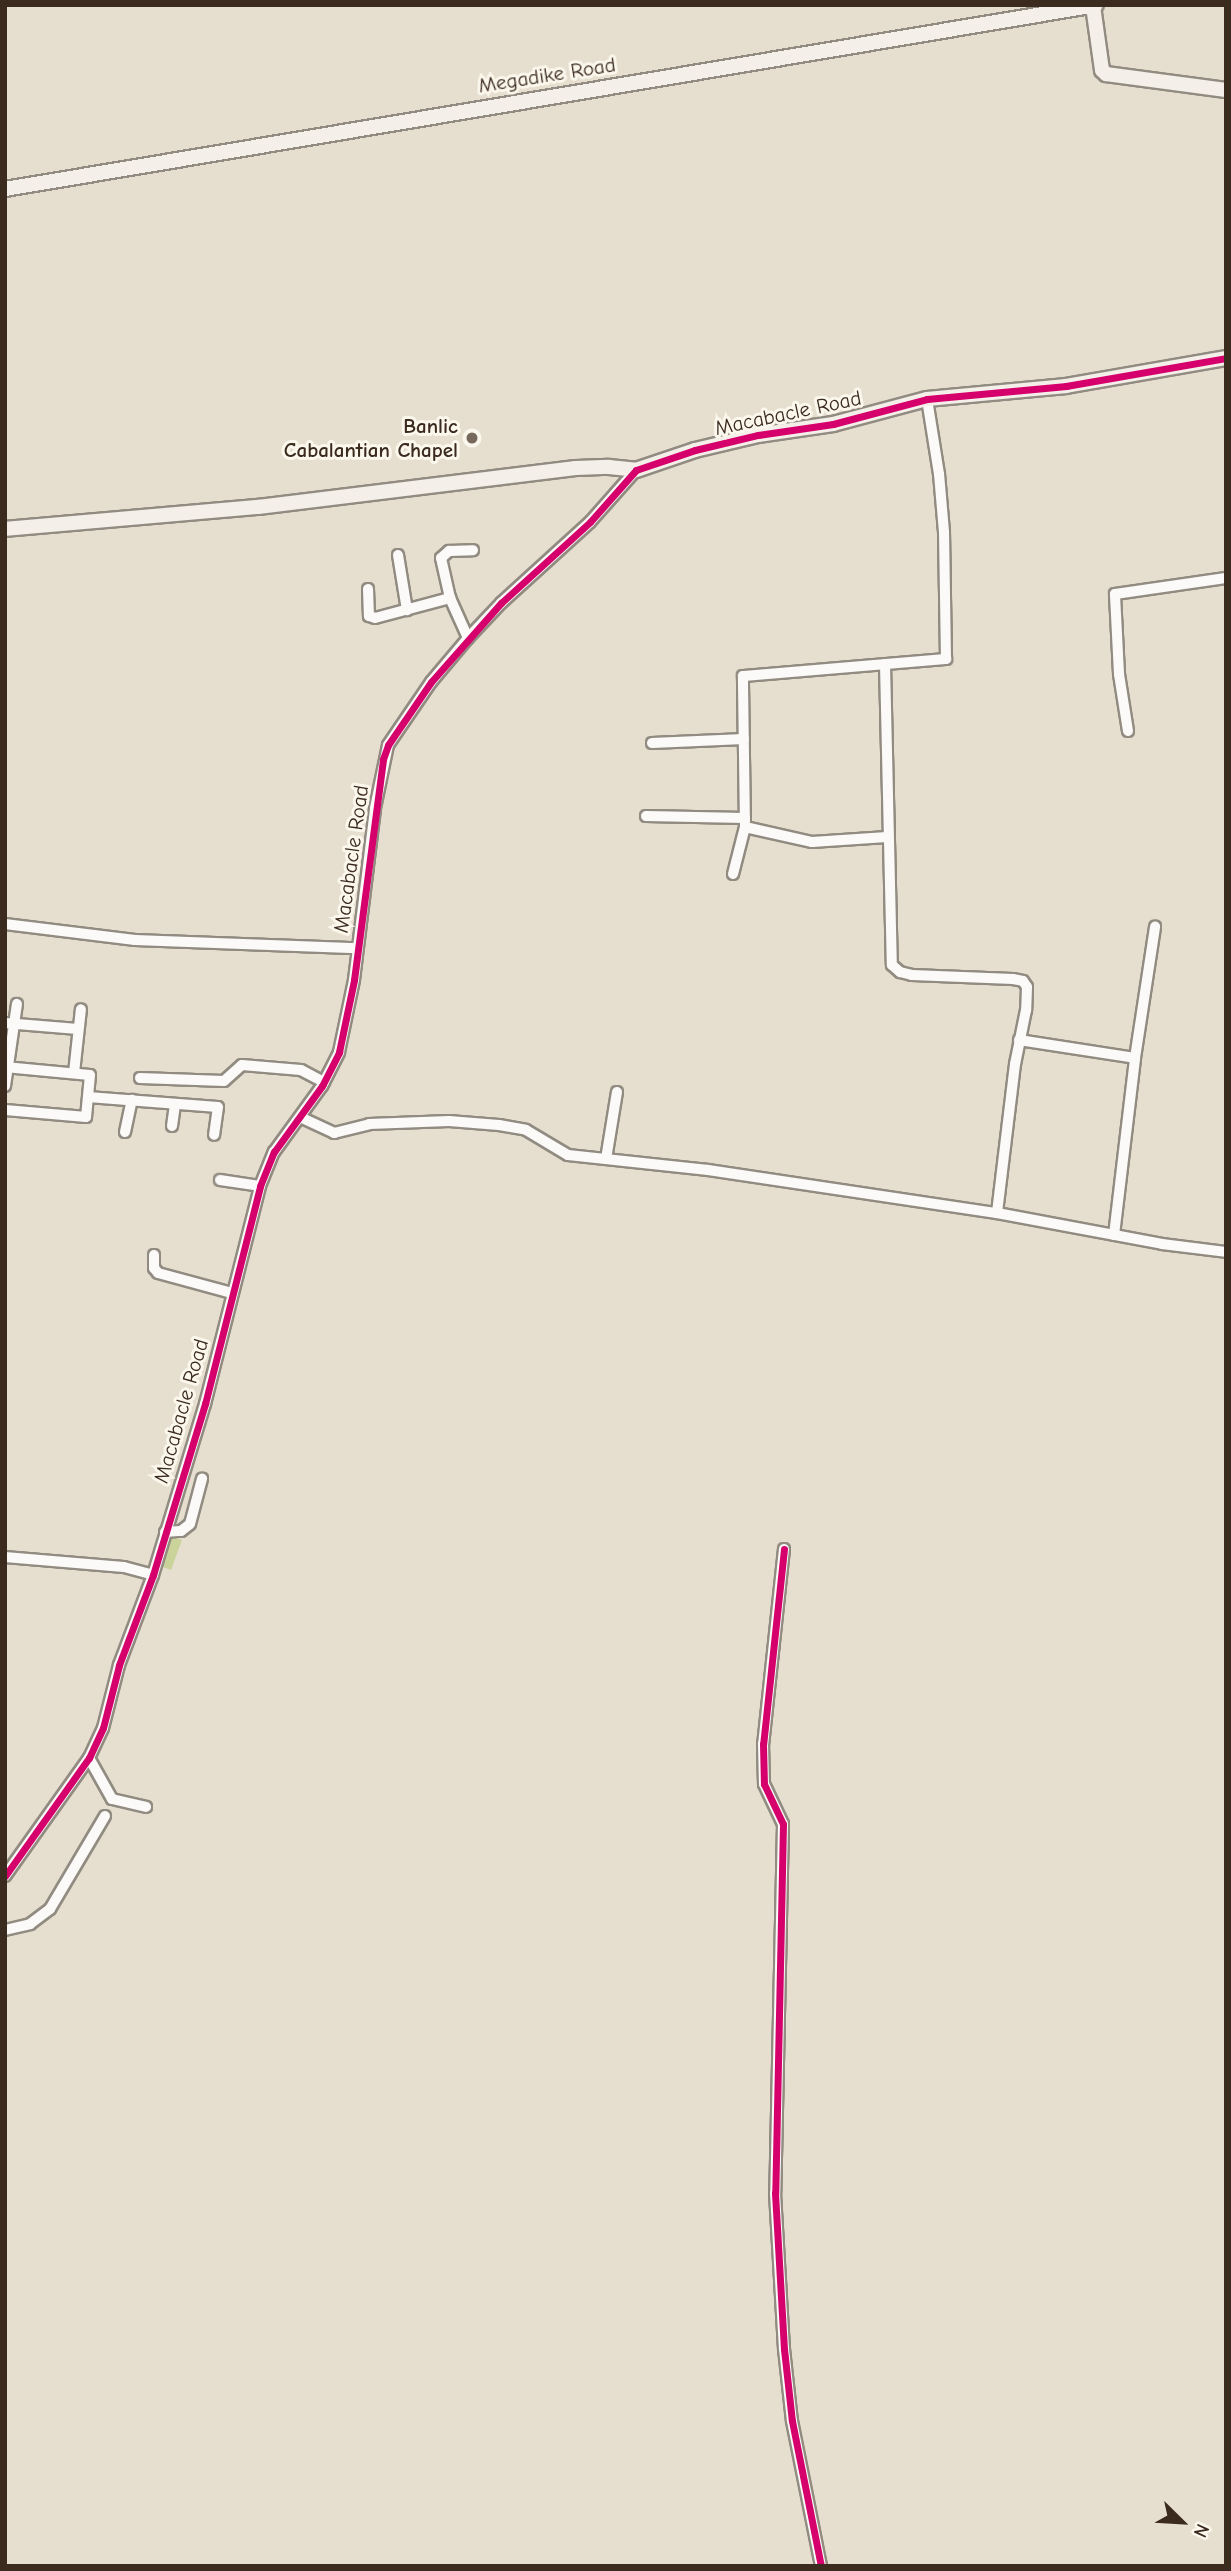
<!DOCTYPE html>
<html>
<head>
<meta charset="utf-8">
<style>
  body { margin:0 }
  #map { position:relative; width:1231px; height:2571px; overflow:hidden; background:#e6dfcf; font-family:"Comic Neue",sans-serif }
  div>[style] { position:absolute }
  .green>* { inset:0; background:#cad39a }
  .roads { filter:drop-shadow(2px 0 #918b81) drop-shadow(-2px 0 #918b81) drop-shadow(0 2px #918b81) drop-shadow(0 -2px #918b81) }
  .street>* { height:10px; margin:-5px; padding:0 5px; transform-origin:5px; border-radius:5px; background:#fbfaf8 }
  .secondary>* { height:14px; margin:-7px; padding:0 7px; transform-origin:7px; border-radius:7px; background:#f4f0e9 }
  .cycleway>* { height:7px; margin:-3.5px; padding:0 3.5px; transform-origin:3.5px; border-radius:3.5px; background:#d6006c }
  .dots>* { width:19px; height:19px; translate:-50% -50%; box-sizing:border-box; border:4px solid #fbf7ec; border-radius:50% }
  span { translate:-50% -50%; white-space:nowrap; text-align:center; line-height:1.15; -webkit-text-stroke:6px #fbf7ec; paint-order:stroke }
  .street-label { font-size:21px; color:#3b2a1e }
  .poi-label { font-size:21px; color:#3b2a1e; font-weight:700 }
  .right { translate:-100% -50%; text-align:right }
  .frame { position:absolute; inset:0; border:7px solid #3b2a1e; pointer-events:none }
  .north { position:absolute; left:1147px; top:2487px; width:70px; height:70px; -webkit-text-stroke:5px #fbf7ec; paint-order:stroke; rotate:114deg; font-size:19px; font-weight:700; line-height:28px; text-align:center; color:#3b2a1e }
  .north::after { content:''; display:block; margin:auto; width:24px; height:32px; background:#3b2a1e; clip-path:polygon(50% 0,100% 100%,50% 72%,0 100%) }
</style>
</head>
<body>
<div id="map">
  <div class="green">
    <i style="clip-path:polygon(168px 1535px,182px 1540px,171px 1570px,157px 1565px)"></i>
  </div>
  <div class="roads">
    <div class="street">
      <i style="left:398px;top:555px;width:56px;rotate:80.7deg"></i>
      <i style="left:368px;top:589px;width:27px;rotate:88deg"></i>
      <i style="left:369px;top:616px;width:6px;rotate:18deg"></i>
      <i style="left:375px;top:618px;width:78px;rotate:-14.9deg"></i>
      <i style="left:468px;top:638px;width:44px;rotate:-114.2deg"></i>
      <i style="left:450px;top:598px;width:41px;rotate:-102.7deg"></i>
      <i style="left:441px;top:558px;width:11px;rotate:-41deg"></i>
      <i style="left:449px;top:551px;width:24px;rotate:-2deg"></i>
      <i style="left:885px;top:664px;width:301px;rotate:88.7deg"></i>
      <i style="left:892px;top:965px;width:11px;rotate:41deg"></i>
      <i style="left:900px;top:972px;width:12px;rotate:14deg"></i>
      <i style="left:912px;top:975px;width:101px;rotate:2.3deg"></i>
      <i style="left:1013px;top:979px;width:10px;rotate:11deg"></i>
      <i style="left:1023px;top:981px;width:7px;rotate:56deg"></i>
      <i style="left:1027px;top:987px;width:23px;rotate:92deg"></i>
      <i style="left:1026px;top:1010px;width:55px;rotate:101.5deg"></i>
      <i style="left:1015px;top:1064px;width:150px;rotate:96.9deg"></i>
      <i style="left:1128px;top:731px;width:58px;rotate:-99deg"></i>
      <i style="left:1119px;top:674px;width:80px;rotate:-92.9deg"></i>
      <i style="left:1115px;top:594px;width:112px;rotate:-8.2deg"></i>
      <i style="left:652px;top:743px;width:92px;rotate:-2.5deg"></i>
      <i style="left:646px;top:816px;width:99px;rotate:1.2deg"></i>
      <i style="left:745px;top:827px;width:69px;rotate:12.6deg"></i>
      <i style="left:812px;top:842px;width:75px;rotate:-3.8deg"></i>
      <i style="left:733px;top:874px;width:49px;rotate:-75.7deg"></i>
      <i style="left:745px;top:827px;width:151px;rotate:-90.8deg"></i>
      <i style="left:743px;top:676px;width:204px;rotate:-4.8deg"></i>
      <i style="left:946px;top:659px;width:127px;rotate:-90.9deg"></i>
      <i style="left:944px;top:532px;width:58px;rotate:-94.9deg"></i>
      <i style="left:939px;top:474px;width:76px;rotate:-99.1deg"></i>
      <i style="left:5px;top:924px;width:131px;rotate:7deg"></i>
      <i style="left:135px;top:940px;width:222px;rotate:2.1deg"></i>
      <i style="left:5px;top:1023px;width:73px;rotate:4.7deg"></i>
      <i style="left:1019px;top:1040px;width:117px;rotate:8.8deg"></i>
      <i style="left:5px;top:1067px;width:85px;rotate:5.4deg"></i>
      <i style="left:90px;top:1075px;width:42px;rotate:95.4deg"></i>
      <i style="left:86px;top:1117px;width:81px;rotate:-175.1deg"></i>
      <i style="left:74px;top:1073px;width:64px;rotate:-83.8deg"></i>
      <i style="left:140px;top:1078px;width:84px;rotate:2deg"></i>
      <i style="left:224px;top:1081px;width:24px;rotate:-42deg"></i>
      <i style="left:242px;top:1065px;width:59px;rotate:4.8deg"></i>
      <i style="left:301px;top:1070px;width:26px;rotate:28deg"></i>
      <i style="left:5px;top:1086px;width:83px;rotate:-81.7deg"></i>
      <i style="left:88px;top:1097px;width:130px;rotate:4.4deg"></i>
      <i style="left:218px;top:1107px;width:28px;rotate:98deg"></i>
      <i style="left:300px;top:1117px;width:38px;rotate:25deg"></i>
      <i style="left:334px;top:1133px;width:36px;rotate:-14deg"></i>
      <i style="left:369px;top:1124px;width:80px;rotate:-2.1deg"></i>
      <i style="left:449px;top:1121px;width:50px;rotate:4.6deg"></i>
      <i style="left:499px;top:1125px;width:27px;rotate:10deg"></i>
      <i style="left:526px;top:1130px;width:49px;rotate:30.8deg"></i>
      <i style="left:568px;top:1155px;width:141px;rotate:6.1deg"></i>
      <i style="left:708px;top:1170px;width:292px;rotate:8.5deg"></i>
      <i style="left:997px;top:1213px;width:168px;rotate:10.6deg"></i>
      <i style="left:1162px;top:1244px;width:64px;rotate:7.1deg"></i>
      <i style="left:172px;top:1126px;width:22px;rotate:-82deg"></i>
      <i style="left:125px;top:1132px;width:33px;rotate:-78deg"></i>
      <i style="left:606px;top:1159px;width:68px;rotate:-80.7deg"></i>
      <i style="left:220px;top:1180px;width:40px;rotate:8.5deg"></i>
      <i style="left:1114px;top:1235px;width:178px;rotate:-83.2deg"></i>
      <i style="left:1135px;top:1058px;width:133px;rotate:-81.3deg"></i>
      <i style="left:154px;top:1255px;width:13px;rotate:90deg"></i>
      <i style="left:154px;top:1268px;width:6px;rotate:51deg"></i>
      <i style="left:158px;top:1273px;width:77px;rotate:15.1deg"></i>
      <i style="left:165px;top:1532px;width:16px;rotate:-4deg"></i>
      <i style="left:181px;top:1531px;width:11px;rotate:-38deg"></i>
      <i style="left:190px;top:1524px;width:47px;rotate:-75.1deg"></i>
      <i style="left:784px;top:1549px;width:196px;rotate:96.1deg"></i>
      <i style="left:763px;top:1744px;width:40px;rotate:88.6deg"></i>
      <i style="left:764px;top:1784px;width:44px;rotate:64.6deg"></i>
      <i style="left:783px;top:1824px;width:369px;rotate:91.2deg"></i>
      <i style="left:775px;top:2193px;width:156px;rotate:86.7deg"></i>
      <i style="left:784px;top:2349px;width:72px;rotate:83.7deg"></i>
      <i style="left:792px;top:2421px;width:148px;rotate:78.7deg"></i>
      <i style="left:5px;top:1557px;width:119px;rotate:4.8deg"></i>
      <i style="left:124px;top:1567px;width:30px;rotate:15deg"></i>
      <i style="left:89px;top:1758px;width:47px;rotate:60.7deg"></i>
      <i style="left:112px;top:1799px;width:35px;rotate:13deg"></i>
      <i style="left:5px;top:1876px;width:145px;rotate:-54.6deg"></i>
      <i style="left:89px;top:1758px;width:33px;rotate:-65deg"></i>
      <i style="left:103px;top:1728px;width:65px;rotate:-75.7deg"></i>
      <i style="left:119px;top:1665px;width:96px;rotate:-69.3deg"></i>
      <i style="left:153px;top:1575px;width:179px;rotate:-73.1deg"></i>
      <i style="left:205px;top:1404px;width:225px;rotate:-75.8deg"></i>
      <i style="left:260px;top:1186px;width:37px;rotate:-68deg"></i>
      <i style="left:274px;top:1152px;width:82px;rotate:-54deg"></i>
      <i style="left:322px;top:1086px;width:38px;rotate:-63deg"></i>
      <i style="left:339px;top:1052px;width:74px;rotate:-78.2deg"></i>
      <i style="left:354px;top:980px;width:173px;rotate:-83deg"></i>
      <i style="left:375px;top:808px;width:64px;rotate:-78.3deg"></i>
      <i style="left:388px;top:745px;width:76px;rotate:-55.7deg"></i>
      <i style="left:431px;top:682px;width:57px;rotate:-49.9deg"></i>
      <i style="left:468px;top:638px;width:48px;rotate:-46.7deg"></i>
      <i style="left:501px;top:603px;width:120px;rotate:-42.3deg"></i>
      <i style="left:590px;top:522px;width:69px;rotate:-48.5deg"></i>
      <i style="left:5px;top:1930px;width:26px;rotate:-13deg"></i>
      <i style="left:30px;top:1924px;width:25px;rotate:-37deg"></i>
      <i style="left:50px;top:1909px;width:108px;rotate:-59.4deg"></i>
    </div>
    <div class="secondary">
      <i style="left:1093px;top:6px;width:65px;rotate:82deg"></i>
      <i style="left:1102px;top:70px;width:6px;rotate:45deg"></i>
      <i style="left:1106px;top:74px;width:121px;rotate:7.6deg"></i>
      <i style="left:5px;top:189px;width:1106px;rotate:-9.57deg"></i>
      <i style="left:5px;top:529px;width:254px;rotate:-5deg"></i>
      <i style="left:258px;top:507px;width:320px;rotate:-7deg"></i>
      <i style="left:576px;top:468px;width:33px;rotate:-2deg"></i>
      <i style="left:609px;top:467px;width:27px;rotate:6deg"></i>
      <i style="left:636px;top:470px;width:62px;rotate:-18.7deg"></i>
      <i style="left:695px;top:450px;width:65px;rotate:-13.4deg"></i>
      <i style="left:758px;top:435px;width:76px;rotate:-8.3deg"></i>
      <i style="left:833px;top:424px;width:97px;rotate:-14.9deg"></i>
      <i style="left:927px;top:399px;width:140px;rotate:-5.3deg"></i>
      <i style="left:1066px;top:386px;width:162px;rotate:-9.9deg"></i>
    </div>
  </div>
  <div class="cycleway">
    <i style="left:784px;top:1549px;width:196px;rotate:96.1deg"></i>
    <i style="left:763px;top:1744px;width:40px;rotate:88.6deg"></i>
    <i style="left:764px;top:1784px;width:44px;rotate:64.6deg"></i>
    <i style="left:783px;top:1824px;width:369px;rotate:91.2deg"></i>
    <i style="left:775px;top:2193px;width:156px;rotate:86.7deg"></i>
    <i style="left:784px;top:2349px;width:72px;rotate:83.7deg"></i>
    <i style="left:792px;top:2421px;width:148px;rotate:78.7deg"></i>
    <i style="left:5px;top:1876px;width:145px;rotate:-54.6deg"></i>
    <i style="left:89px;top:1758px;width:33px;rotate:-65deg"></i>
    <i style="left:103px;top:1728px;width:65px;rotate:-75.7deg"></i>
    <i style="left:119px;top:1665px;width:96px;rotate:-69.3deg"></i>
    <i style="left:153px;top:1575px;width:179px;rotate:-73.1deg"></i>
    <i style="left:205px;top:1404px;width:225px;rotate:-75.8deg"></i>
    <i style="left:260px;top:1186px;width:37px;rotate:-68deg"></i>
    <i style="left:274px;top:1152px;width:82px;rotate:-54deg"></i>
    <i style="left:322px;top:1086px;width:38px;rotate:-63deg"></i>
    <i style="left:339px;top:1052px;width:74px;rotate:-78.2deg"></i>
    <i style="left:354px;top:980px;width:223px;rotate:-82.5deg"></i>
    <i style="left:383px;top:759px;width:15px;rotate:-70deg"></i>
    <i style="left:388px;top:745px;width:76px;rotate:-55.7deg"></i>
    <i style="left:431px;top:682px;width:106px;rotate:-48.5deg"></i>
    <i style="left:501px;top:603px;width:120px;rotate:-42.3deg"></i>
    <i style="left:590px;top:522px;width:69px;rotate:-48.5deg"></i>
    <i style="left:636px;top:470px;width:62px;rotate:-18.7deg"></i>
    <i style="left:695px;top:450px;width:65px;rotate:-13.4deg"></i>
    <i style="left:758px;top:435px;width:76px;rotate:-8.3deg"></i>
    <i style="left:833px;top:424px;width:97px;rotate:-14.9deg"></i>
    <i style="left:927px;top:399px;width:140px;rotate:-5.3deg"></i>
    <i style="left:1066px;top:386px;width:162px;rotate:-9.9deg"></i>
  </div>
  <div class="dots">
    <i style="left:472px;top:438px;background:#77695c"></i>
  </div>
  <div class="street-label">
    <span style="left:547px;top:75px;rotate:-9deg">Megadike Road</span>
    <span style="left:788px;top:413px;rotate:-12deg">Macabacle Road</span>
    <span style="left:351px;top:859px;rotate:-82deg">Macabacle Road</span>
    <span style="left:181px;top:1411px;rotate:-74deg">Macabacle Road</span>
  </div>
  <div class="poi-label">
    <span class="right" style="left:458px;top:438px">Banlic<br>Cabalantian Chapel</span>
  </div>
  <div class="frame"></div>
  <div class="north">N</div>
</div>
</body>
</html>
